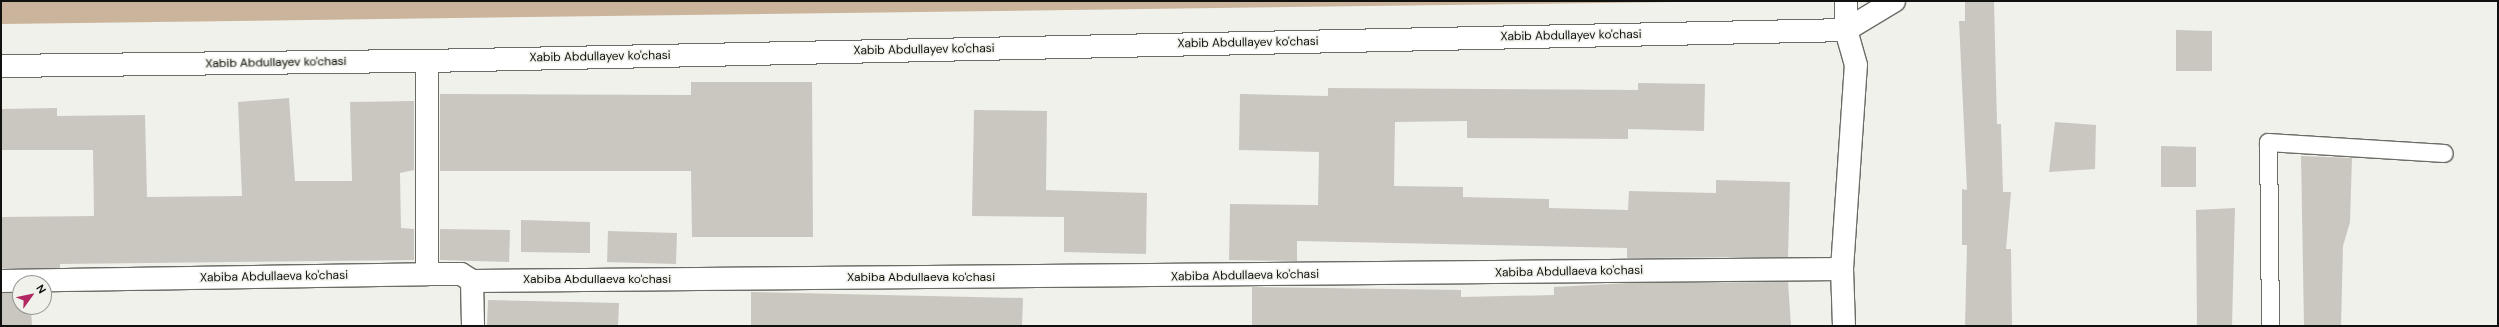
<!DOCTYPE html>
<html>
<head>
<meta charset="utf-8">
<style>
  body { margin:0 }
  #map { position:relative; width:2499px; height:327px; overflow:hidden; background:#f0f1ea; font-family:"DM Sans",sans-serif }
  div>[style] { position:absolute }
  .forest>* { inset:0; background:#cbb49c }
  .building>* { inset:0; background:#cac7c1 }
  .roads { filter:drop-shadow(1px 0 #6b6c66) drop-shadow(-1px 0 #6b6c66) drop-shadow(0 1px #6b6c66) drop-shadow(0 -1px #6b6c66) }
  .lane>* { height:17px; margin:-8.5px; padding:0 8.5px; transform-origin:8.5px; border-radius:8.5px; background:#fff }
  .street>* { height:22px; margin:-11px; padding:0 11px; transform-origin:11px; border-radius:11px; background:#fff }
  .secondary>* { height:22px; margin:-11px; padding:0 11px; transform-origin:11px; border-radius:11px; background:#fff }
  span { translate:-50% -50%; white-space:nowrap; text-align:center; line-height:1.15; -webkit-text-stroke:3px #f0f1ea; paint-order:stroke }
  .street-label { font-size:12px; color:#11120f }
  .frame { position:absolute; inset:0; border:2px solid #11120f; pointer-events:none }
  .north { position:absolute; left:12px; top:275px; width:40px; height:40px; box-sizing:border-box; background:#f0f1ea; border:1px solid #979892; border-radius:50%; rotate:57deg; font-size:11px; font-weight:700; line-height:16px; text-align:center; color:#11120f }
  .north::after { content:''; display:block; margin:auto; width:14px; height:18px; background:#b22662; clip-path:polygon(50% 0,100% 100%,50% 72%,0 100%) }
</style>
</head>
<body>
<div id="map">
  <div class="forest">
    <i style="clip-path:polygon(1px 1px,1750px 1px,1px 24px)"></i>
  </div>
  <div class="building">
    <i style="clip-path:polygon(1965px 1px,1994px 1px,1997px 124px,2001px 124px,2003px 192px,2011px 192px,2006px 249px,2011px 249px,2012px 326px,1965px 326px,1967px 245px,1962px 245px,1962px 189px,1967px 190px,1959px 21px,1965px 21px)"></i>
    <i style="clip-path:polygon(2176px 30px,2212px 31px,2212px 71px,2176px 71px)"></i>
    <i style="clip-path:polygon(691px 82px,812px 82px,813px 237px,692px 237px,691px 171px,440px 171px,440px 94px,691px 95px)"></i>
    <i style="clip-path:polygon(1638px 83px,1705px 84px,1704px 131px,1628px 129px,1628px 139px,1467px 138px,1467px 121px,1395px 122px,1394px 186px,1463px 187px,1463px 197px,1549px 199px,1549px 208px,1628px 210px,1629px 191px,1716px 193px,1716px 180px,1790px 182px,1788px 257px,1627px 258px,1627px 248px,1297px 241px,1297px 261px,1229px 260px,1230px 204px,1318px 205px,1319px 152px,1239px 150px,1240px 94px,1328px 96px,1328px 88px,1638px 90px)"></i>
    <i style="clip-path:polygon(289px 98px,295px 181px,352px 181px,350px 102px,414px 101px,414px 170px,400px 173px,401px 228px,414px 229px,414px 260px,60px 264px,60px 268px,1px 268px,1px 217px,94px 216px,93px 150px,1px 150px,1px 109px,57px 108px,57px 116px,145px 115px,147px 197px,242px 196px,238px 102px)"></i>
    <i style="clip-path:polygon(974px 110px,1047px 111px,1046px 190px,1147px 193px,1146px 254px,1064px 252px,1064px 217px,972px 216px)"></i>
    <i style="clip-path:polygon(2055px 122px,2096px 125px,2095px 169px,2049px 172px)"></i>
    <i style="clip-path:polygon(2161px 146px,2196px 147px,2196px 187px,2161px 187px)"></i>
    <i style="clip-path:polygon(2301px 156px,2352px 158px,2350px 222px,2343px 246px,2341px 326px,2304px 326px)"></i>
    <i style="clip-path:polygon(2235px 208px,2232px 326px,2197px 326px,2196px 210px)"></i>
    <i style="clip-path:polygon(521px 220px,590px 222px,590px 253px,521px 252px)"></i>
    <i style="clip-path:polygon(440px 229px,510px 230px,509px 262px,440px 260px)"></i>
    <i style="clip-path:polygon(608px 231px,677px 233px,676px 264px,607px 262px)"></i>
    <i style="clip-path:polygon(1788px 282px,1791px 326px,1252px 326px,1252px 287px,1461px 290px,1461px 297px,1554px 295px,1554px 287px,1628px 283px)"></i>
    <i style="clip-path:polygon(751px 292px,1023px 298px,1022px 326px,751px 326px)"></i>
    <i style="clip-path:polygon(1px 293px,20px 293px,20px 307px,31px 307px,32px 326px,1px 326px)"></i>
    <i style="clip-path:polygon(488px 300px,619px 303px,618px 326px,487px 326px)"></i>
  </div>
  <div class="roads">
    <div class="lane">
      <i style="left:2270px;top:326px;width:184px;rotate:-90.6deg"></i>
      <i style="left:2268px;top:142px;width:176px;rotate:3.6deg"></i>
    </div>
    <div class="street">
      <i style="left:427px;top:61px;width:213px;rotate:90deg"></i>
      <i style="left:1px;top:66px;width:426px;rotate:-0.7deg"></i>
      <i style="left:427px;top:61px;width:1419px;rotate:-1.25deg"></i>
      <i style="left:1px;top:281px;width:426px;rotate:-0.9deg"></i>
      <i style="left:427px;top:274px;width:34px"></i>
      <i style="left:461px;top:274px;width:13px;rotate:32deg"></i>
      <i style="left:472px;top:281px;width:1370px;rotate:-0.5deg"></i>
      <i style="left:472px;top:281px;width:45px;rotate:88.7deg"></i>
    </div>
    <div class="secondary">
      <i style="left:1846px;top:30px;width:56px;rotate:-31.1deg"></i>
      <i style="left:1844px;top:326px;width:57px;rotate:-92deg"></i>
      <i style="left:1842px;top:269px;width:204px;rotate:-86.1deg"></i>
      <i style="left:1856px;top:65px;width:36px;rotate:-106deg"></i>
      <i style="left:1846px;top:30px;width:29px;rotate:-90deg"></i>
    </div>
  </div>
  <div class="street-label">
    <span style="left:1571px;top:36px;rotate:-1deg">Xabib Abdullayev ko'chasi</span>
    <span style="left:1248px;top:43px;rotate:-1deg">Xabib Abdullayev ko'chasi</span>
    <span style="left:924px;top:50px;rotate:-1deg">Xabib Abdullayev ko'chasi</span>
    <span style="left:600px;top:57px;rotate:-1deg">Xabib Abdullayev ko'chasi</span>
    <span style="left:276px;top:63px;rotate:-1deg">Xabib Abdullayev ko'chasi</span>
    <span style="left:1569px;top:272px;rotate:-1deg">Xabiba Abdullaeva ko'chasi</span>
    <span style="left:1245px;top:276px;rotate:-1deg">Xabiba Abdullaeva ko'chasi</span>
    <span style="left:274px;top:277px;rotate:-1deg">Xabiba Abdullaeva ko'chasi</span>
    <span style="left:921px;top:278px">Xabiba Abdullaeva ko'chasi</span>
    <span style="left:597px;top:280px">Xabiba Abdullaeva ko'chasi</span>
  </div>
  <div class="frame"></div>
  <div class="north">N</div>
</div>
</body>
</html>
